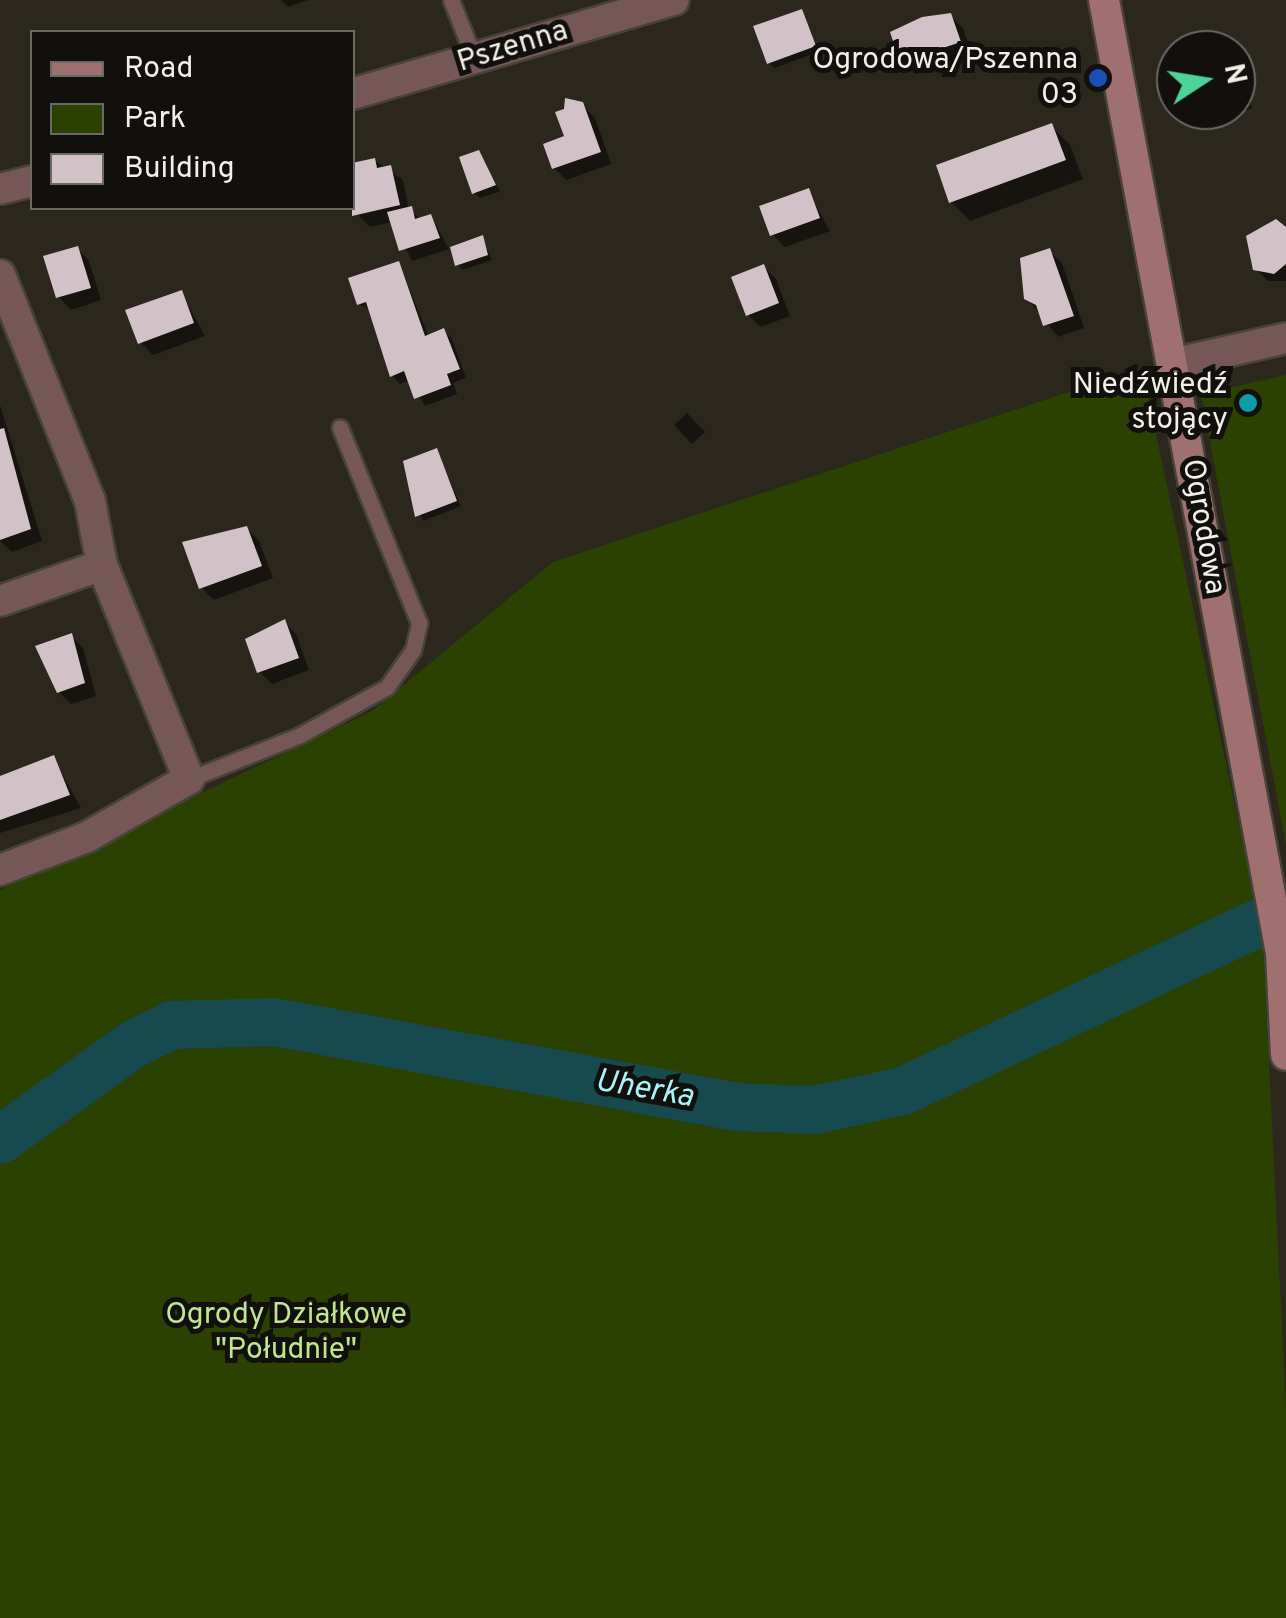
<!DOCTYPE html>
<html>
<head>
<meta charset="utf-8">
<style>
  body { margin:0 }
  #map { position:relative; width:1286px; height:1618px; overflow:hidden; background:#2c271d; font-family:Overpass,sans-serif }
  div>[style] { position:absolute }
  .green>* { inset:0; background:#2b4102 }
  .shadow>* { inset:0; background:#0007 }
  .river>* { height:48px; margin:-24px; padding:0 24px; transform-origin:24px; border-radius:24px; background:#164a4e }
  .building>* { inset:0; background:#d2c2c7 }
  .roads { filter:drop-shadow(2px 0 #484339) drop-shadow(-2px 0 #484339) drop-shadow(0 2px #484339) drop-shadow(0 -2px #484339) }
  .lane>* { height:15px; margin:-7.5px; padding:0 7.5px; transform-origin:7.5px; border-radius:7.5px; background:#755757 }
  .street>* { height:30px; margin:-15px; padding:0 15px; transform-origin:15px; border-radius:15px; background:#755757 }
  .secondary>* { height:30px; margin:-15px; padding:0 15px; transform-origin:15px; border-radius:15px; background:#a07071 }
  .dots>* { width:28px; height:28px; translate:-50% -50%; box-sizing:border-box; border:5px solid #12100c; border-radius:50% }
  span { translate:-50% -50%; white-space:nowrap; text-align:center; line-height:1.15; -webkit-text-stroke:10px #12100c; paint-order:stroke }
  .street-label { font-size:30px; color:#f1efe8 }
  .poi-label { font-size:30px; color:#f1efe8 }
  .right { translate:-100% -50%; text-align:right }
  .park-label { font-size:30px; color:#bfe68f }
  .water-label { font-size:32px; color:#aaf2f9; font-style:italic }
  .legend { position:absolute; left:30px; top:30px; width:325px; height:180px; box-sizing:border-box; background:#12100c; border:2px solid #6b6964; margin:0; padding:12px 18px; list-style:none; font-size:30px; color:#f1efe8 }
  .legend li { display:flex; align-items:center; gap:20px; height:50px }
  .legend b { width:50px; border:2px solid #6b6964 }
  .north { position:absolute; left:1156px; top:30px; width:100px; height:100px; box-sizing:border-box; background:#12100c; border:2px solid #6b6964; border-radius:50%; rotate:78deg; font-size:28px; font-weight:700; line-height:40px; text-align:center; color:#f1efe8 }
  .north::after { content:''; display:block; margin:auto; width:35px; height:45px; background:#4dd39a; clip-path:polygon(50% 0,100% 100%,50% 72%,0 100%) }
</style>
</head>
<body>
<div id="map">
  <div class="green">
    <i style="clip-path:polygon(1142px 368px,1263px 938px,1286px 1411px,1286px 1618px,0 1618px,0 890px,372px 711px,553px 562px)"></i>
    <i style="clip-path:polygon(1286px 375px,1286px 845px,1201px 394px)"></i>
  </div>
  <div class="shadow">
    <i style="clip-path:polygon(281px 0,308px 0,288px 7px)"></i>
    <i style="clip-path:polygon(801px 12px,819px 52px,774px 68px,769px 63px)"></i>
    <i style="clip-path:polygon(950px 16px,963px 28px,972px 55px,915px 74px,902px 61px)"></i>
    <i style="clip-path:polygon(1236px 67px,1247px 78px,1252px 109px,1216px 115px,1211px 110px,1236px 110px)"></i>
    <i style="clip-path:polygon(582px 105px,595px 118px,611px 164px,566px 180px,554px 168px)"></i>
    <i style="clip-path:polygon(1051px 126px,1070px 145px,1083px 179px,970px 221px,951px 202px)"></i>
    <i style="clip-path:polygon(478px 153px,500px 191px,480px 198px,474px 193px)"></i>
    <i style="clip-path:polygon(374px 160px,403px 180px,409px 210px,421px 219px,431px 216px,449px 249px,412px 261px,392px 222px,370px 227px,357px 214px)"></i>
    <i style="clip-path:polygon(808px 191px,830px 231px,785px 247px,772px 234px)"></i>
    <i style="clip-path:polygon(1286px 230px,1286px 281px,1268px 281px,1255px 268px)"></i>
    <i style="clip-path:polygon(482px 238px,492px 260px,463px 270px,458px 265px)"></i>
    <i style="clip-path:polygon(77px 248px,89px 261px,101px 300px,71px 310px,59px 297px)"></i>
    <i style="clip-path:polygon(1049px 251px,1062px 263px,1084px 328px,1058px 337px,1027px 298px)"></i>
    <i style="clip-path:polygon(399px 263px,429px 337px,444px 331px,452px 339px,466px 378px,453px 383px,457px 394px,425px 406px,410px 380px,400px 384px,392px 375px,372px 311px,359px 304px)"></i>
    <i style="clip-path:polygon(764px 267px,776px 279px,790px 316px,761px 327px,748px 315px)"></i>
    <i style="clip-path:polygon(181px 292px,205px 336px,153px 355px,140px 342px)"></i>
    <i style="clip-path:polygon(0 405px,42px 541px,12px 552px,0 541px)"></i>
    <i style="clip-path:polygon(687px 413px,705px 432px,692px 444px,674px 425px)"></i>
    <i style="clip-path:polygon(437px 451px,461px 506px,423px 521px,409px 494px)"></i>
    <i style="clip-path:polygon(247px 529px,259px 541px,273px 578px,214px 600px,201px 587px)"></i>
    <i style="clip-path:polygon(284px 622px,296px 634px,309px 670px,272px 684px,259px 671px)"></i>
    <i style="clip-path:polygon(71px 636px,83px 648px,96px 696px,71px 704px,59px 692px)"></i>
    <i style="clip-path:polygon(53px 758px,81px 808px,0 833px,0 778px)"></i>
  </div>
  <div class="river">
    <i style="left:0;top:1140px;width:163px;rotate:-35.7deg"></i>
    <i style="left:132px;top:1045px;width:45px;rotate:-26.6deg"></i>
    <i style="left:172px;top:1025px;width:102px;rotate:-1.7deg"></i>
    <i style="left:274px;top:1022px;width:473px;rotate:10.4deg"></i>
    <i style="left:739px;top:1107px;width:75px;rotate:2.3deg"></i>
    <i style="left:814px;top:1110px;width:91px;rotate:-12.1deg"></i>
    <i style="left:903px;top:1091px;width:424px;rotate:-25.3deg"></i>
  </div>
  <div class="building">
    <i style="clip-path:polygon(802px 9px,816px 46px,767px 64px,753px 26px)"></i>
    <i style="clip-path:polygon(951px 13px,961px 42px,900px 62px,890px 32px,922px 17px)"></i>
    <i style="clip-path:polygon(565px 98px,583px 102px,601px 152px,552px 169px,543px 144px,564px 136px,555px 112px,564px 109px)"></i>
    <i style="clip-path:polygon(1052px 123px,1066px 160px,949px 203px,936px 165px)"></i>
    <i style="clip-path:polygon(479px 150px,496px 185px,472px 194px,459px 157px)"></i>
    <i style="clip-path:polygon(375px 158px,377px 168px,391px 165px,400px 205px,352px 216px,352px 163px)"></i>
    <i style="clip-path:polygon(809px 188px,820px 218px,770px 236px,759px 206px)"></i>
    <i style="clip-path:polygon(412px 206px,415px 219px,431px 214px,440px 238px,399px 251px,387px 212px)"></i>
    <i style="clip-path:polygon(1276px 219px,1286px 227px,1286px 264px,1274px 274px,1253px 270px,1246px 236px)"></i>
    <i style="clip-path:polygon(483px 235px,488px 255px,455px 266px,450px 247px)"></i>
    <i style="clip-path:polygon(78px 246px,91px 288px,56px 298px,43px 256px)"></i>
    <i style="clip-path:polygon(1050px 248px,1074px 316px,1043px 326px,1036px 305px,1024px 299px,1020px 258px)"></i>
    <i style="clip-path:polygon(399px 261px,425px 336px,444px 328px,460px 369px,447px 374px,451px 385px,414px 399px,404px 371px,390px 377px,366px 302px,357px 305px,348px 278px)"></i>
    <i style="clip-path:polygon(764px 264px,779px 303px,746px 316px,731px 277px)"></i>
    <i style="clip-path:polygon(182px 290px,194px 323px,138px 344px,125px 310px)"></i>
    <i style="clip-path:polygon(4px 428px,31px 529px,0 540px,0 429px)"></i>
    <i style="clip-path:polygon(437px 448px,457px 501px,415px 517px,403px 461px)"></i>
    <i style="clip-path:polygon(247px 526px,262px 566px,199px 589px,182px 542px)"></i>
    <i style="clip-path:polygon(285px 619px,299px 658px,257px 673px,245px 639px)"></i>
    <i style="clip-path:polygon(72px 633px,85px 683px,57px 693px,35px 646px)"></i>
    <i style="clip-path:polygon(54px 755px,70px 795px,0 820px,0 776px)"></i>
  </div>
  <div class="roads">
    <div class="lane">
      <i style="left:451px;top:0;width:65px;rotate:68.2deg"></i>
      <i style="left:189px;top:779px;width:119px;rotate:-21.6deg"></i>
      <i style="left:300px;top:735px;width:99px;rotate:-28.9deg"></i>
      <i style="left:387px;top:687px;width:45px;rotate:-54.9deg"></i>
      <i style="left:413px;top:650px;width:28px;rotate:-77deg"></i>
      <i style="left:419px;top:623px;width:211px;rotate:-112deg"></i>
    </div>
    <div class="street">
      <i style="left:352px;top:94px;width:335px;rotate:-16.3deg"></i>
      <i style="left:0;top:189px;width:33px;rotate:-14deg"></i>
      <i style="left:0;top:275px;width:243px;rotate:68.3deg"></i>
      <i style="left:90px;top:501px;width:65px;rotate:79.4deg"></i>
      <i style="left:102px;top:565px;width:231px;rotate:67.9deg"></i>
      <i style="left:189px;top:779px;width:117px;rotate:150.4deg"></i>
      <i style="left:87px;top:837px;width:93px;rotate:159.2deg"></i>
      <i style="left:1172px;top:364px;width:117px;rotate:-12.8deg"></i>
      <i style="left:0;top:601px;width:108px;rotate:-19.4deg"></i>
    </div>
    <div class="secondary">
      <i style="left:1104px;top:0;width:969px;rotate:79.48deg"></i>
      <i style="left:1281px;top:953px;width:102px;rotate:87.2deg"></i>
    </div>
  </div>
  <div class="dots">
    <i style="left:1098px;top:78px;background:#1a4fb4"></i>
    <i style="left:1248px;top:403px;background:#0f9aa8"></i>
  </div>
  <div class="street-label">
    <span style="left:513px;top:48px;rotate:-17deg">Pszenna</span>
    <span style="left:1202px;top:527px;rotate:80deg">Ogrodowa</span>
  </div>
  <div class="poi-label">
    <span class="right" style="left:1078px;top:78px">Ogrodowa/Pszenna<br>03</span>
    <span class="right" style="left:1228px;top:403px">Niedźwiedź<br>stojący</span>
  </div>
  <div class="park-label">
    <span style="left:286px;top:1333px">Ogrody Działkowe<br>"Południe"</span>
  </div>
  <div class="water-label">
    <span style="left:644px;top:1090px;rotate:10deg">Uherka</span>
  </div>
  <ul class="legend">
  <li><b style="height:12px;background:#a07071"></b>Road</li>
  <li><b style="height:28px;background:#2b4102"></b>Park</li>
  <li><b style="height:28px;background:#d2c2c7"></b>Building</li>
  </ul>
  <div class="north">N</div>
</div>
</body>
</html>
